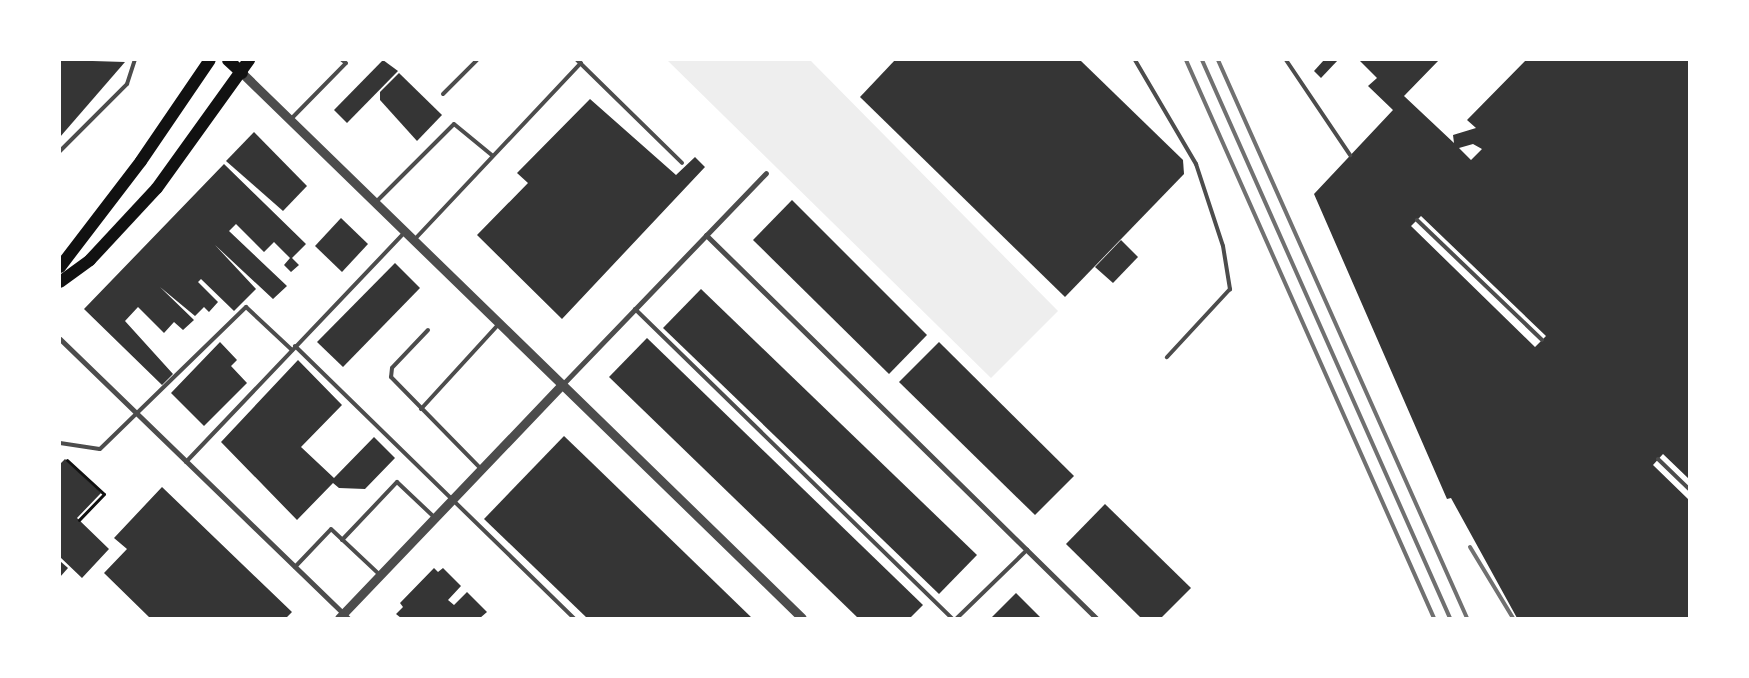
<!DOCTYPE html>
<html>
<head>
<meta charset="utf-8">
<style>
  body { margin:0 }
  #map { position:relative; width:1749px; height:678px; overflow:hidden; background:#fff; font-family:"Golos Text",sans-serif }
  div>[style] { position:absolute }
  .green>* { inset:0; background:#eee }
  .building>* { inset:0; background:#353535 }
  .path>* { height:3px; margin:-1.5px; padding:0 1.5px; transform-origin:1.5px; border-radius:1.5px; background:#111 }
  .service>* { height:4px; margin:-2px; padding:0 2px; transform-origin:2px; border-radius:2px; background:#4c4c4c }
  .minor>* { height:5px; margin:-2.5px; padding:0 2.5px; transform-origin:2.5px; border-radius:2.5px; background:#4c4c4c }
  .tertiary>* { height:9px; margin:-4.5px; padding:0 4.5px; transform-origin:4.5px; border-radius:4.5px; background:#4c4c4c }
  .primary>* { height:12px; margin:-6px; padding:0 6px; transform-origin:6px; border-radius:6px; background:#111 }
  .rail>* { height:4px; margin:-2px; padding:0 2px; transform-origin:2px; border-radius:2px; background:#707070 }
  span { translate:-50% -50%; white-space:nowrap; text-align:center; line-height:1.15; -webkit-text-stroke:4.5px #fff; paint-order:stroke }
  .frame { position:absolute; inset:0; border:61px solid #fff; pointer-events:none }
</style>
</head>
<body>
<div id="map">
  <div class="green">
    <i style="clip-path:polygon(667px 60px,810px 60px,1058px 311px,991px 378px)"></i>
  </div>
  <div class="building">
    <i style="clip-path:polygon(60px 60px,125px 62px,60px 137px)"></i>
    <i style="clip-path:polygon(383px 60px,398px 71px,347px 123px,334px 110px)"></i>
    <i style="clip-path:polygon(895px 60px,1080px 60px,1183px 160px,1184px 174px,1065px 297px,860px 97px)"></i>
    <i style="clip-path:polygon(1324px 60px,1338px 60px,1321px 78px,1314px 71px)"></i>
    <i style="clip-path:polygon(evenodd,1359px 60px,1439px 60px,1404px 96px,1454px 143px,1453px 135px,1476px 128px,1467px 120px,1526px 60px,1689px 60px,1689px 479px,1663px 454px,1653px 465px,1689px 500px,1689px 618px,1517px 618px,1451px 498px,1447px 499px,1314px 194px,1393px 110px,1368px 86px,1377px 78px,1359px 60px,1473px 144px,1482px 149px,1471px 160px,1459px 148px,1473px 144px,1359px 60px,1421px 216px,1546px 336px,1535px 347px,1411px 226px,1421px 216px)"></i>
    <i style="clip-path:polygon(399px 73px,442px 115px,417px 141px,380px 100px,380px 92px)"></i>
    <i style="clip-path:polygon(590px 99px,676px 175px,695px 157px,705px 167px,562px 319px,477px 235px,528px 183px,517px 173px)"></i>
    <i style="clip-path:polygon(254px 132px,307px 186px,283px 211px,226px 161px)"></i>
    <i style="clip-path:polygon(224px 164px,306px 244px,292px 258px,299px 265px,291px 272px,284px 265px,290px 258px,274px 242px,264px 252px,236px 224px,229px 231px,287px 286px,273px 299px,215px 245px,256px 289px,234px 311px,201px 279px,198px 282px,218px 302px,209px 312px,204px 307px,195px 316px,160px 287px,194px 320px,183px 330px,174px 322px,164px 333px,138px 307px,125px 321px,173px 374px,162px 385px,84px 309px)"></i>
    <i style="clip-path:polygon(792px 200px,927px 335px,889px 374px,753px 240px)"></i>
    <i style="clip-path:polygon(341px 218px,368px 244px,342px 272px,315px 246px)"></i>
    <i style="clip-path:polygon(1121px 240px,1138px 257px,1113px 283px,1095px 267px)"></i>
    <i style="clip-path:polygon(395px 263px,420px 288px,343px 367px,317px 342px)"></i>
    <i style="clip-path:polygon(701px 289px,977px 555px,939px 594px,663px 328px)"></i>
    <i style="clip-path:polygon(647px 338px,923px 605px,910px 618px,858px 618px,609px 377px)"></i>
    <i style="clip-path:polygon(220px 342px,237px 360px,231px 366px,247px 383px,204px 426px,171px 393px)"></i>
    <i style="clip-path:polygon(939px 342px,1074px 476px,1035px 515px,899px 382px)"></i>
    <i style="clip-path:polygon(298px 360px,342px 405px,301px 447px,334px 478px,374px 437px,395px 458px,365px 489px,339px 488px,333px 483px,297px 520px,221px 442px)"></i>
    <i style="clip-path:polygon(564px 436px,590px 461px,752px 618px,587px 618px,484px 519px)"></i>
    <i style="clip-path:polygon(65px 459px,101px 493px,77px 518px,109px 549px,82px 578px,60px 557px,60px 464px)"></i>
    <i style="clip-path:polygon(162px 487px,292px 612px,286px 618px,150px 618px,104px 573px,127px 549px,114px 538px)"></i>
    <i style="clip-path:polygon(1105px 504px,1191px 588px,1161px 618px,1141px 618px,1066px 544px)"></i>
    <i style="clip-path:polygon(60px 561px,68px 568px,60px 577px)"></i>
    <i style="clip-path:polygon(434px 568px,438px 572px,443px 568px,461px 586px,448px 600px,454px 605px,467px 592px,487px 612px,480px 618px,401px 618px,396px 614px,403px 607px,400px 603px)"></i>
    <i style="clip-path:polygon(1016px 593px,1041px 618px,991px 618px)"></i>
  </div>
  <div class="path">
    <i style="left:67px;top:460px;width:50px;rotate:42.6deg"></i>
    <i style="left:104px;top:494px;width:36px;rotate:134deg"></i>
  </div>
  <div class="service">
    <i style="left:577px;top:60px;width:147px;rotate:44.4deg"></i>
    <i style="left:1135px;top:60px;width:121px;rotate:59.6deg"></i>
    <i style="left:1196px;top:164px;width:86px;rotate:71.8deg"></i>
    <i style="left:1223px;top:246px;width:44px;rotate:80.8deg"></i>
    <i style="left:1230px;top:289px;width:93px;rotate:132.8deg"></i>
    <i style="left:1286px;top:60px;width:115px;rotate:56deg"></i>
    <i style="left:443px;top:94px;width:48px;rotate:-45deg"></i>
    <i style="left:291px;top:119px;width:78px;rotate:-45.5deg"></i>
    <i style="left:346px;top:63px;width:5px;rotate:-143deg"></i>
    <i style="left:60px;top:151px;width:95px;rotate:-45deg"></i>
    <i style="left:127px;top:84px;width:25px;rotate:-72deg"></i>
    <i style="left:376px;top:202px;width:110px;rotate:-45deg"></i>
    <i style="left:454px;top:124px;width:50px;rotate:39.4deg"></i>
    <i style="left:1417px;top:220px;width:173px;rotate:43.8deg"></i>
    <i style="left:415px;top:239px;width:242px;rotate:-46.7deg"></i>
    <i style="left:635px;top:309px;width:443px;rotate:44.3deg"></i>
    <i style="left:428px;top:330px;width:52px;rotate:133.5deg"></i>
    <i style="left:392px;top:368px;width:9px;rotate:96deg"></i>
    <i style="left:391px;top:377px;width:129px;rotate:45.6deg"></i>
    <i style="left:295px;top:346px;width:390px;rotate:44.3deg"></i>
    <i style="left:421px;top:409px;width:115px;rotate:-47.5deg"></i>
    <i style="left:60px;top:443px;width:40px;rotate:8.5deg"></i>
    <i style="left:100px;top:449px;width:204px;rotate:-44.2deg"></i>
    <i style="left:246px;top:307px;width:63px;rotate:43.1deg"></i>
    <i style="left:1658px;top:459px;width:43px;rotate:44.1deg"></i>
    <i style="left:186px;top:462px;width:318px;rotate:-46.4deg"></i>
    <i style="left:342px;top:540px;width:80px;rotate:-46.5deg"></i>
    <i style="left:397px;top:482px;width:51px;rotate:43.4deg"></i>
    <i style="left:295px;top:567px;width:52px;rotate:-46.5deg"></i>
    <i style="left:331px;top:529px;width:67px;rotate:43.2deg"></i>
    <i style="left:957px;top:618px;width:98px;rotate:-44.2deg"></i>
  </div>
  <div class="minor">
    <i style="left:706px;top:235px;width:547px;rotate:44.48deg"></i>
    <i style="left:60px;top:339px;width:401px;rotate:44.1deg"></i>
    <i style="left:562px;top:385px;width:294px;rotate:-46.1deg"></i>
  </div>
  <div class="tertiary">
    <i style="left:242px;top:73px;width:781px;rotate:44.22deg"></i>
    <i style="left:339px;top:618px;width:323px;rotate:-46.3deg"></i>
  </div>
  <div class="primary">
    <i style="left:228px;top:60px;width:19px;rotate:43deg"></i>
    <i style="left:60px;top:267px;width:133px;rotate:-52.6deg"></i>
    <i style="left:141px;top:161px;width:122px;rotate:-55.7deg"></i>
    <i style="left:60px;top:282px;width:37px;rotate:-36deg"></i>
    <i style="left:90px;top:260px;width:98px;rotate:-47.1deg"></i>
    <i style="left:157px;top:188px;width:158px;rotate:-54.3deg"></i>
  </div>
  <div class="rail">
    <i style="left:1186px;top:60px;width:611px;rotate:66.04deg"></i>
    <i style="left:1202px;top:60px;width:611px;rotate:66.04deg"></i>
    <i style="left:1218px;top:60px;width:611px;rotate:65.95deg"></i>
    <i style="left:1470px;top:547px;width:83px;rotate:58.8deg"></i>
  </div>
  <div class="frame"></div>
</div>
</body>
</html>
